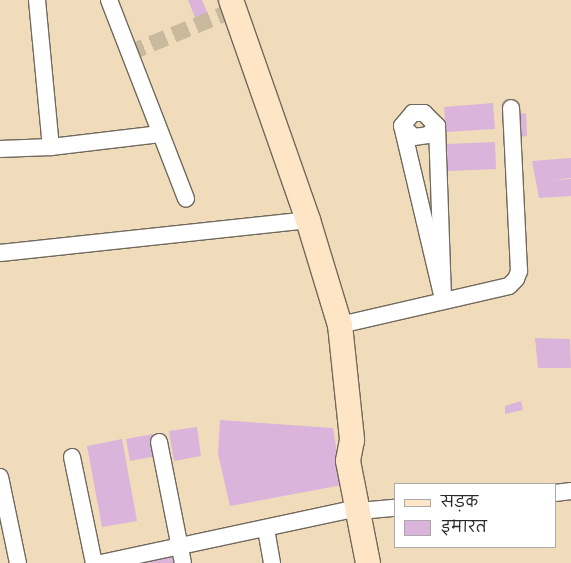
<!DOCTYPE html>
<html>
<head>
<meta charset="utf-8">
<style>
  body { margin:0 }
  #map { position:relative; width:571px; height:563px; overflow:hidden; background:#f0dcba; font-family:Caveat,"Playpen Sans Deva",sans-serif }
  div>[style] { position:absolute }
  .building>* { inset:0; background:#dab4db }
  .street-tunnel>* { height:16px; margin-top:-8px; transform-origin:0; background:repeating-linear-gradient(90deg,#c9b99d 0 16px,transparent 0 24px) }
  .roads { filter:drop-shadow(1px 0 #70695d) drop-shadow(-1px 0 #70695d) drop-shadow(0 1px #70695d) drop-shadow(0 -1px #70695d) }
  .street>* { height:16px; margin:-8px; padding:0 8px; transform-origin:8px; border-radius:8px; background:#fff }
  .secondary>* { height:24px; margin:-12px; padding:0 12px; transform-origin:12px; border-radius:12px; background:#fee5c5 }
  span { translate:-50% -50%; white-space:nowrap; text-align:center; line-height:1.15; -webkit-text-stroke:5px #fff; paint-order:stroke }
  .legend { position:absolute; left:394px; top:483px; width:162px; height:65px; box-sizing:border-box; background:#fff; border:1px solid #aaa; margin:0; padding:6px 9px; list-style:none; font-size:15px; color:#2b2b2b }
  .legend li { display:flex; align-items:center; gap:10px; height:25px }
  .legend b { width:25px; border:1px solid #aaa }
</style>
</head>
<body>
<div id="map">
  <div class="building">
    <i style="clip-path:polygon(188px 0,202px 0,209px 17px,197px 22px)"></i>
    <i style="clip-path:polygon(493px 103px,495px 129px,446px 132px,444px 107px)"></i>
    <i style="clip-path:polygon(526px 113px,527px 136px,520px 137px,519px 114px)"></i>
    <i style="clip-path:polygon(495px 142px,496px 169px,448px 171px,447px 144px)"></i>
    <i style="clip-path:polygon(571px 158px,571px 178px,553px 180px,571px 179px,571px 196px,539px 198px,532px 161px)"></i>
    <i style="clip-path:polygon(535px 338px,570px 339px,571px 368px,538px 368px)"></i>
    <i style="clip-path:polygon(521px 401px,523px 410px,505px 414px,505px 406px)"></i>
    <i style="clip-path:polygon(220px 420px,333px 428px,342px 485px,230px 506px,218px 454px)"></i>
    <i style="clip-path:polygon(197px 427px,201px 456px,174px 461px,169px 431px)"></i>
    <i style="clip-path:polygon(153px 434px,157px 456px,130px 461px,126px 439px)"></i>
    <i style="clip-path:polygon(122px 439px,137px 521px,102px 527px,87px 446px)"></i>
    <i style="clip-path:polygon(174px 555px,175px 563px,143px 563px,143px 560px)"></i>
  </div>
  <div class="street-tunnel">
    <i style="left:129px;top:53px;width:113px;rotate:-22.3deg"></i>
  </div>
  <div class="roads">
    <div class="street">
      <i style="left:37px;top:0;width:148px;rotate:84.6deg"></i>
      <i style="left:109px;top:0;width:213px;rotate:68.8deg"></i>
      <i style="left:413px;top:113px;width:11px"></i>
      <i style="left:424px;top:113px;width:18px;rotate:45deg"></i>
      <i style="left:437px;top:126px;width:173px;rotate:88deg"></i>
      <i style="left:443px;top:299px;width:178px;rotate:-103.3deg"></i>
      <i style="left:402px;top:126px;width:17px;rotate:-50deg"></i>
      <i style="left:402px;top:126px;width:16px;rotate:43deg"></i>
      <i style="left:414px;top:137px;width:14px;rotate:-8deg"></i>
      <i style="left:428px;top:135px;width:13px;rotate:-45deg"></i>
      <i style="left:0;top:149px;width:51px;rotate:-2.2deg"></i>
      <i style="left:51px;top:147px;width:110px;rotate:-6.8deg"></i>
      <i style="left:0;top:253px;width:310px;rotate:-6.1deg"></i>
      <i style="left:340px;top:325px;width:173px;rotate:-13deg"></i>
      <i style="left:509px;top:286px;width:10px;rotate:-45deg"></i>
      <i style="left:516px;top:279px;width:9px;rotate:-69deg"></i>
      <i style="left:519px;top:271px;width:163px;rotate:-92.8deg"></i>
      <i style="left:159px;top:442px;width:123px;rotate:78.8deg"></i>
      <i style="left:72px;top:457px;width:108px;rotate:78.3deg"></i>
      <i style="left:0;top:477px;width:88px;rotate:78.2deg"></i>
      <i style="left:555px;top:493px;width:16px;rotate:-7deg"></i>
      <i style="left:370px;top:510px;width:25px;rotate:-5deg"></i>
      <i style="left:266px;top:529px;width:35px;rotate:80deg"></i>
      <i style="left:101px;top:563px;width:262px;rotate:-12.1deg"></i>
    </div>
    <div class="secondary">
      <i style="left:231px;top:0;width:233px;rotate:70.7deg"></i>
      <i style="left:308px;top:220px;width:110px;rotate:73.1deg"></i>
      <i style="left:340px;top:325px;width:116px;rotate:84deg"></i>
      <i style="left:352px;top:440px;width:21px;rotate:101deg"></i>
      <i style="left:348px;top:461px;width:104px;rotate:78.9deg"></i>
    </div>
  </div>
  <ul class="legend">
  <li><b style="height:6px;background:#fee5c5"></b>सड़क</li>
  <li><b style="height:14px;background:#dab4db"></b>इमारत</li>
  </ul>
</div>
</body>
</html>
